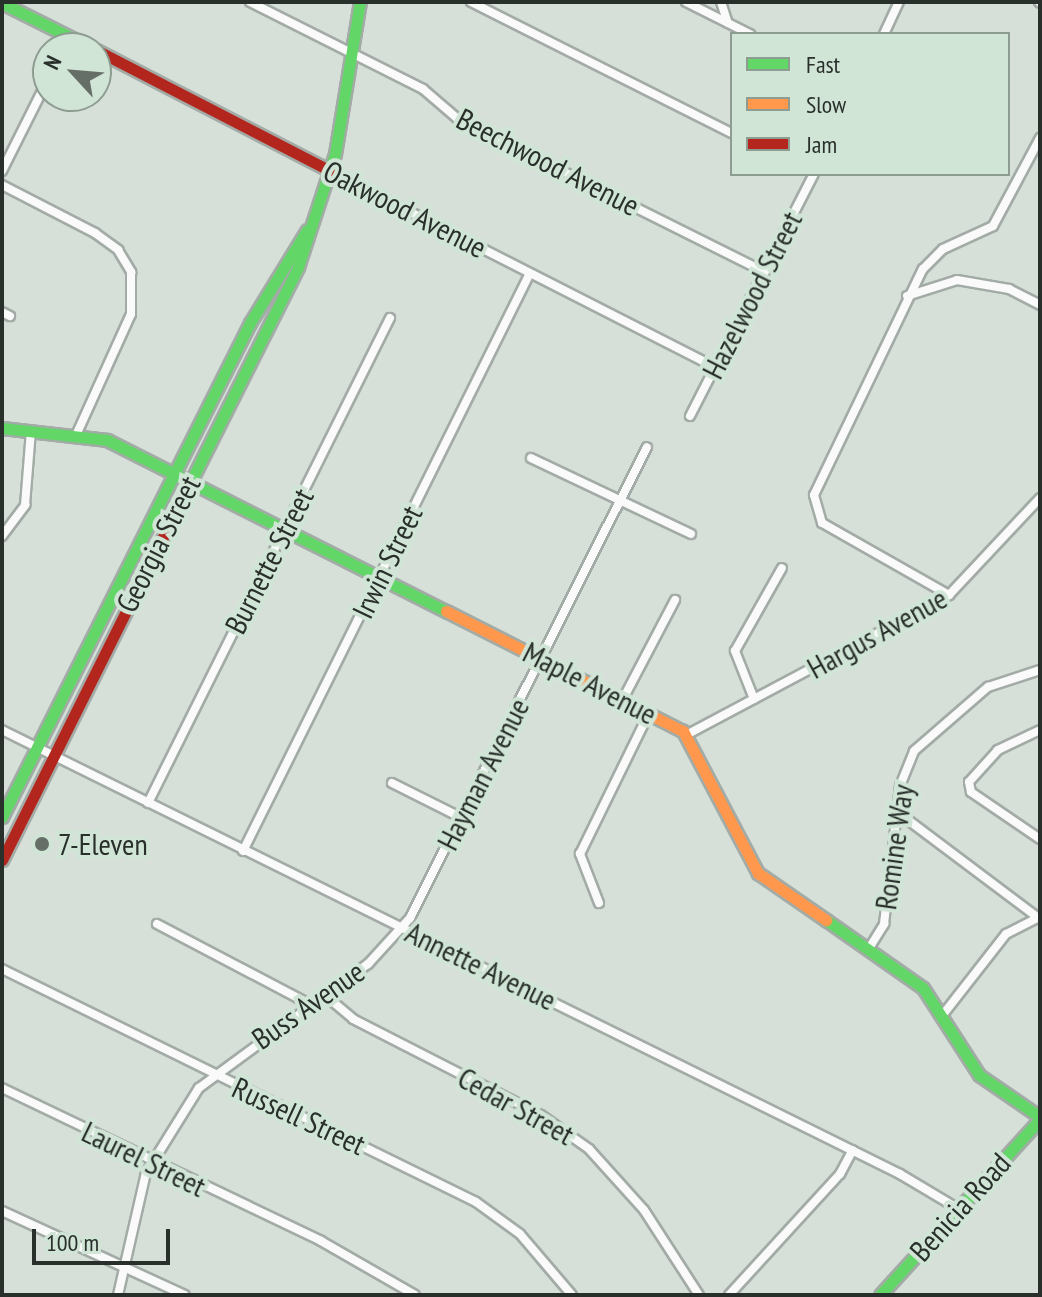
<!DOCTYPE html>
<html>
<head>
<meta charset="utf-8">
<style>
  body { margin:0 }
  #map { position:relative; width:1042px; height:1297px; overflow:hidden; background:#d6e0d9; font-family:"PT Sans Narrow",sans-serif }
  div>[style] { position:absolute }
  .roads { filter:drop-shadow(2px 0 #a3aba6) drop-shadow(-2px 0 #a3aba6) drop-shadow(0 2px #a3aba6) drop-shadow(0 -2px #a3aba6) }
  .street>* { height:8px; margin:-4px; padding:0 4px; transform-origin:4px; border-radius:4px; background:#f9faf9 }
  .fast>* { height:11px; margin:-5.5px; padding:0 5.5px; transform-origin:5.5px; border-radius:5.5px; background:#63d668 }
  .slow>* { height:11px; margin:-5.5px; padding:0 5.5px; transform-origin:5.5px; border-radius:5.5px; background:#ff974d }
  .jam>* { height:11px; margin:-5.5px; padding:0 5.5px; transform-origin:5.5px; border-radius:5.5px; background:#b3261e }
  .dots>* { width:22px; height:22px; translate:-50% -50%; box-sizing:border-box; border:4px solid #d1e5d7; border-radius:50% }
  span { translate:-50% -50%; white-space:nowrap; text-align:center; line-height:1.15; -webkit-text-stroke:8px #d1e5d7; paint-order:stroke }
  .street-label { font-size:30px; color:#29302b }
  .poi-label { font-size:30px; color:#29302b }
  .left { translate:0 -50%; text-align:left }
  .frame { position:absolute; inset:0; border:4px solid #29302b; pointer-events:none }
  .legend { position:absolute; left:730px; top:32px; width:280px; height:144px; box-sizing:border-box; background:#d1e5d7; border:2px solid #8e9d92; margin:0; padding:10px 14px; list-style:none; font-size:24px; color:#29302b }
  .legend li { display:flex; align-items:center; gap:16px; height:40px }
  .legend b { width:40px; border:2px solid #8e9d92 }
  .north { position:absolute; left:32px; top:32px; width:80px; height:80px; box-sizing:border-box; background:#d1e5d7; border:2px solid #8e9d92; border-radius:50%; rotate:296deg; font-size:22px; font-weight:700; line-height:32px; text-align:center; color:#29302b }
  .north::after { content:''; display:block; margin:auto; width:28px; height:36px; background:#666e68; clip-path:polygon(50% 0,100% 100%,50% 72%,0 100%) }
  .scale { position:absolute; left:32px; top:1229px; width:138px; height:36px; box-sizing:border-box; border:4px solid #29302b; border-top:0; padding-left:10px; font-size:24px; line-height:28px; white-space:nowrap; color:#29302b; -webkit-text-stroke:6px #d1e5d7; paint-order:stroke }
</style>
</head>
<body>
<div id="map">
  <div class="roads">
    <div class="street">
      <i style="left:250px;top:2px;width:194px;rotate:26.7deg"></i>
      <i style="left:423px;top:89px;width:46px;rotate:40.6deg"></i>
      <i style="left:458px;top:119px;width:343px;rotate:26.5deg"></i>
      <i style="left:471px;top:2px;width:292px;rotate:26.7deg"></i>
      <i style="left:686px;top:2px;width:72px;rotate:26.6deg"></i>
      <i style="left:721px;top:2px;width:22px;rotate:72deg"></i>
      <i style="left:1039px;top:2px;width:1px;rotate:45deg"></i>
      <i style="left:884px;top:34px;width:35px;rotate:-65deg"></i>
      <i style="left:2px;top:171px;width:103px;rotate:-63.4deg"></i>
      <i style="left:330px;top:171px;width:432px;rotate:27deg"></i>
      <i style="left:2px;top:185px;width:105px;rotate:27.3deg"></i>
      <i style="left:95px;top:233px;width:29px;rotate:36deg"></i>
      <i style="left:118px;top:250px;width:26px;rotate:59deg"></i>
      <i style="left:131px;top:272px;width:42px;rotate:90deg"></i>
      <i style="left:131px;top:314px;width:131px;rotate:114.4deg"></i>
      <i style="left:907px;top:296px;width:52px;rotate:-17.7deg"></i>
      <i style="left:957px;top:280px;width:53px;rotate:9.8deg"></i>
      <i style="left:1009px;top:289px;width:35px;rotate:27deg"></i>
      <i style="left:2px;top:312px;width:9px;rotate:27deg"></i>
      <i style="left:690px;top:416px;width:272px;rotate:-62.9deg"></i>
      <i style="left:531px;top:458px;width:177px;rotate:25.4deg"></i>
      <i style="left:2px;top:536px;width:39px;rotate:-53deg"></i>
      <i style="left:25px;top:505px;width:74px;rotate:-85.4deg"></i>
      <i style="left:949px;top:595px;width:146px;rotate:-150.4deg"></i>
      <i style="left:822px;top:523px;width:29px;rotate:-106deg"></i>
      <i style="left:814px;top:495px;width:251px;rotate:-64.3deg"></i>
      <i style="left:923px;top:269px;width:28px;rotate:-45deg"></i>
      <i style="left:943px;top:249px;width:55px;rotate:-24.7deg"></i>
      <i style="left:993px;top:226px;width:100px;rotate:-61.9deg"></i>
      <i style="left:623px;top:699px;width:112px;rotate:-62.3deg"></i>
      <i style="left:754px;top:699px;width:52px;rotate:-111.6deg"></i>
      <i style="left:735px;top:651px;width:95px;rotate:-60.5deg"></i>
      <i style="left:2px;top:730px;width:1002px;rotate:26.31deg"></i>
      <i style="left:900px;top:1174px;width:66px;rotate:30.8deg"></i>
      <i style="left:1040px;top:730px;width:47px;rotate:154.5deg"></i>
      <i style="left:998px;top:750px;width:43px;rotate:132.2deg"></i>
      <i style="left:969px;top:782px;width:10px;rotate:79deg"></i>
      <i style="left:971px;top:792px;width:83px;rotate:34.3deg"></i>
      <i style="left:688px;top:734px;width:296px;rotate:-28deg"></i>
      <i style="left:949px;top:595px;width:133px;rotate:-46.8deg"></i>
      <i style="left:392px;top:783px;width:78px;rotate:26.6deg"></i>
      <i style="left:148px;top:803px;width:542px;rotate:-63.48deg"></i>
      <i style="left:896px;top:811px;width:180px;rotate:36.9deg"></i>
      <i style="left:243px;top:851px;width:645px;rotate:-63.59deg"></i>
      <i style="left:599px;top:903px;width:53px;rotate:-111.2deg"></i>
      <i style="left:580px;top:854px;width:157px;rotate:-63.9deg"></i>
      <i style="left:157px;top:924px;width:174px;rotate:27.7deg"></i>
      <i style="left:868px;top:950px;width:31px;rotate:-58deg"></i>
      <i style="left:884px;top:924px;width:139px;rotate:-83.4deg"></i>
      <i style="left:900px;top:786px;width:38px;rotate:-68deg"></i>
      <i style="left:914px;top:751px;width:98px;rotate:-40.9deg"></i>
      <i style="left:988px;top:687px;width:55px;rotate:-18.1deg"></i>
      <i style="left:2px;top:969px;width:528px;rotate:26.18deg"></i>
      <i style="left:476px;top:1202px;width:54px;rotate:36deg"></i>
      <i style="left:520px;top:1234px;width:80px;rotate:49.6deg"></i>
      <i style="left:326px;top:996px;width:35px;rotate:40deg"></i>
      <i style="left:353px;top:1019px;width:211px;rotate:27.1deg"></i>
      <i style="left:541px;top:1115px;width:59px;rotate:35.3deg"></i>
      <i style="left:589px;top:1149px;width:82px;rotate:48deg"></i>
      <i style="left:644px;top:1210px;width:101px;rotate:57.1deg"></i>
      <i style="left:945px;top:1012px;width:99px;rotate:-52deg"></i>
      <i style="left:1006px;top:934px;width:38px;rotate:-27deg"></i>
      <i style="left:2px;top:1088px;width:354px;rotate:25.6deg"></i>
      <i style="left:321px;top:1241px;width:108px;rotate:29.9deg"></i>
      <i style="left:2px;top:1211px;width:201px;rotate:24.7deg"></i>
      <i style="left:118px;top:1295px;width:125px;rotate:-77.1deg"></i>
      <i style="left:146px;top:1173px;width:100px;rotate:-58.1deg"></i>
      <i style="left:199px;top:1088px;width:210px;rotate:-36.3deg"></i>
      <i style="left:368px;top:964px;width:62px;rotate:-47.6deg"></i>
      <i style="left:410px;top:918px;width:527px;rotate:-63.29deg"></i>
      <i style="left:729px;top:1295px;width:164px;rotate:-47.5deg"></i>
      <i style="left:840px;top:1174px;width:27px;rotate:-62deg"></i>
    </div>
    <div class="fast">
      <i style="left:2px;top:3px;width:101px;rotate:26.6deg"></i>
      <i style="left:2px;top:428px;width:106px;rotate:6.5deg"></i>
      <i style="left:107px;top:440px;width:380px;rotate:26.8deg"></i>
      <i style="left:186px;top:491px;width:250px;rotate:-63.4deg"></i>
      <i style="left:298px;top:267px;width:119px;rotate:-71.9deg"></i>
      <i style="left:335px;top:154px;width:154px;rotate:-80.7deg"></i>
      <i style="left:2px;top:817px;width:553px;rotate:-63.34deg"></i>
      <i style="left:250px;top:323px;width:109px;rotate:-58.5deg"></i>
      <i style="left:826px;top:920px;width:118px;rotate:35deg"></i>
      <i style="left:923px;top:988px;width:103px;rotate:57.2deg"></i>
      <i style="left:979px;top:1075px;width:74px;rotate:34.5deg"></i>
      <i style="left:880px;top:1295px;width:238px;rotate:-47.7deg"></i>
    </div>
    <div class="slow">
      <i style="left:446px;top:611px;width:266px;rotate:26.9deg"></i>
      <i style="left:683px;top:731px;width:161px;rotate:62.2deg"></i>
      <i style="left:758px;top:873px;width:83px;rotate:34.7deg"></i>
    </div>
    <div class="jam">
      <i style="left:96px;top:50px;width:263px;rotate:27.3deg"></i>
      <i style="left:2px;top:860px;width:412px;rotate:-63.5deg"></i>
    </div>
  </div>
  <div class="dots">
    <i style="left:42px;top:844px;background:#666e68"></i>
  </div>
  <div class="street-label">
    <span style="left:548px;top:162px;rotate:27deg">Beechwood Avenue</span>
    <span style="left:405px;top:209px;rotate:27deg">Oakwood Avenue</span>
    <span style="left:752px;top:295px;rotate:-63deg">Hazelwood Street</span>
    <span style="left:158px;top:544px;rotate:-63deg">Georgia Street</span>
    <span style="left:269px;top:561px;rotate:-63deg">Burnette Street</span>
    <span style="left:387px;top:562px;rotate:-64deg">Irwin Street</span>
    <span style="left:877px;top:633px;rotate:-29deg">Hargus Avenue</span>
    <span style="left:590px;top:683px;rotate:27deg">Maple Avenue</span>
    <span style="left:483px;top:774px;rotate:-63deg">Hayman Avenue</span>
    <span style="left:894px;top:847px;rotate:-82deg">Romine Way</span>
    <span style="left:481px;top:966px;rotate:26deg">Annette Avenue</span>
    <span style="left:308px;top:1005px;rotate:-35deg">Buss Avenue</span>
    <span style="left:516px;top:1106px;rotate:29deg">Cedar Street</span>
    <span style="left:299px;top:1116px;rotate:25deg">Russell Street</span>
    <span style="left:144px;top:1159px;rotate:26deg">Laurel Street</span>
    <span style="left:960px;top:1207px;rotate:-48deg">Benicia Road</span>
  </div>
  <div class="poi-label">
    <span class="left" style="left:58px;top:844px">7-Eleven</span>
  </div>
  <div class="frame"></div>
  <ul class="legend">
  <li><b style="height:10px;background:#63d668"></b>Fast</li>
  <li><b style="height:10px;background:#ff974d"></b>Slow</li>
  <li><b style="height:10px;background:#b3261e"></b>Jam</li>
  </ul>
  <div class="north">N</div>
  <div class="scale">100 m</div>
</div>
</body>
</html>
